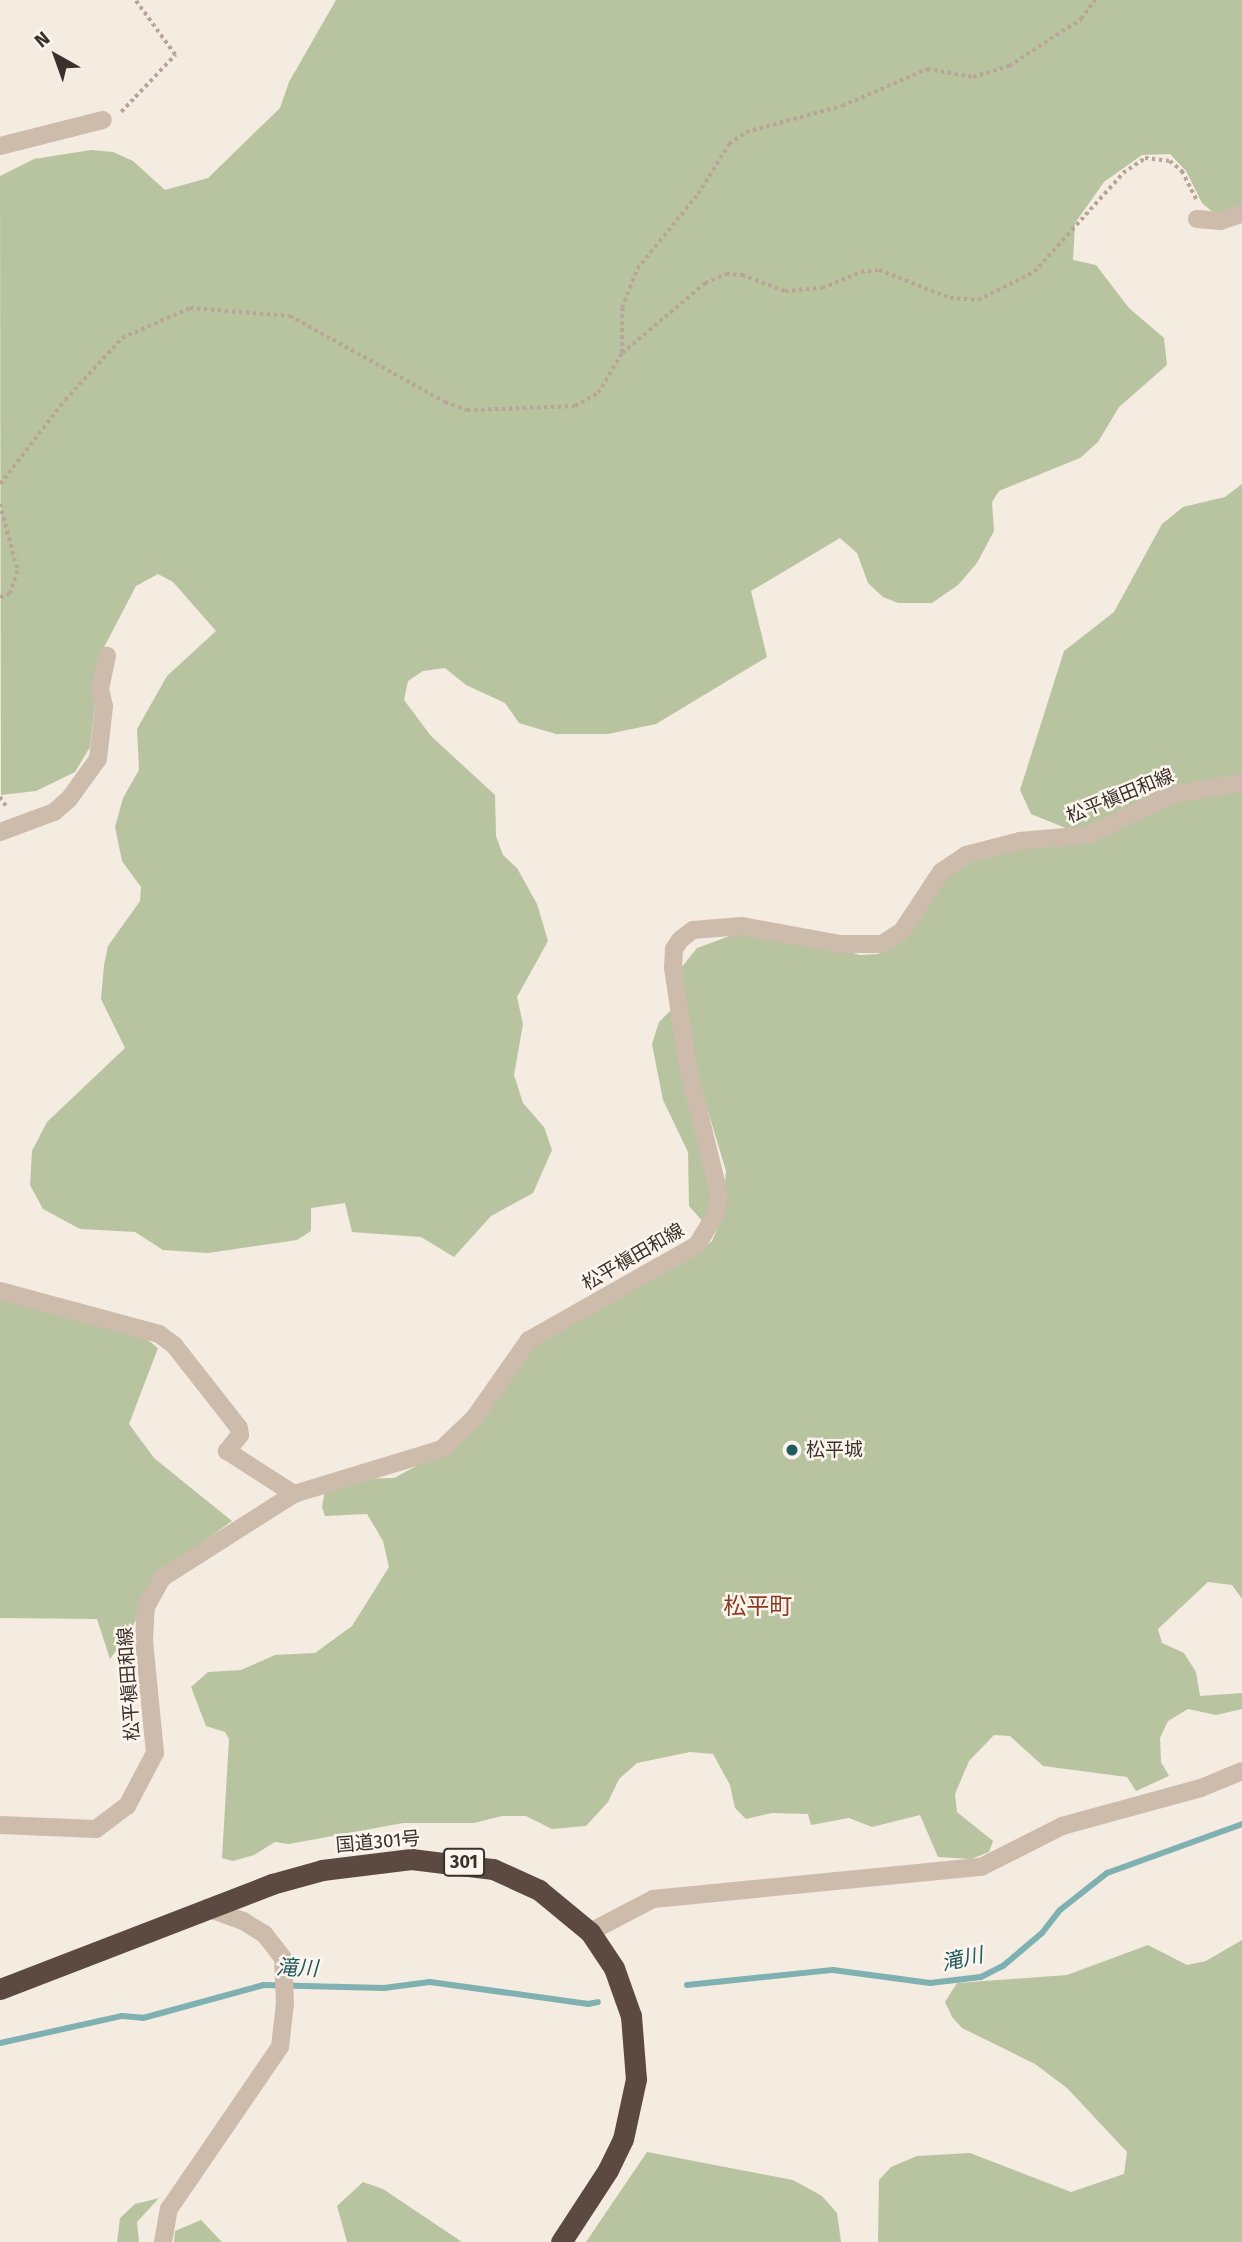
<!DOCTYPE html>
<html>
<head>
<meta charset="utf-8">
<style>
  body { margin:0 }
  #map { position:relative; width:1242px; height:2242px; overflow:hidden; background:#f4ebe1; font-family:"Fira Sans","Noto Sans JP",sans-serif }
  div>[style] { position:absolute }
  .green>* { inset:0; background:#b8c4a0 }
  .stream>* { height:6px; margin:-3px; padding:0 3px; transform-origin:3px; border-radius:3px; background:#7fb0b2 }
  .path>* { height:3.5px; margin-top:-1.75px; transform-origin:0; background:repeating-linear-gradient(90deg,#b9a596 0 3.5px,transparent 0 7px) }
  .minor>* { height:18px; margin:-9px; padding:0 9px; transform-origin:9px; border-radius:9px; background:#cdbbac }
  .highway>* { height:21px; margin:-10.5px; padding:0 10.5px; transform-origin:10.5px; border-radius:10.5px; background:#5c4a42 }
  .dots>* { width:19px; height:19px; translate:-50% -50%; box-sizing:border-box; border:4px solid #fbf5ee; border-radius:50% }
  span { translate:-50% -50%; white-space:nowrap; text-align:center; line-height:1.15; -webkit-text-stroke:5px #fbf5ee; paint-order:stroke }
  .shield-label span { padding:2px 5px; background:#fbf5ee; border:2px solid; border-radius:5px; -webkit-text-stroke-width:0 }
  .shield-label { font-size:18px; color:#3b302b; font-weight:700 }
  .street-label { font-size:19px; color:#3b302b }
  .poi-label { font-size:19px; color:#3b302b }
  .left { translate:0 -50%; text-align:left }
  .water-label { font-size:21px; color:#1f5a5e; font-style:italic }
  .quarter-label { font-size:23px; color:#8c3b22 }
  .north { position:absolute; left:21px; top:21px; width:70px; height:70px; -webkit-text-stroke:5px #fbf5ee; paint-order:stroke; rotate:320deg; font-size:19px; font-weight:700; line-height:28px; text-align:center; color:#3b302b }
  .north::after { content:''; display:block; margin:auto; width:24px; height:32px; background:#3b302b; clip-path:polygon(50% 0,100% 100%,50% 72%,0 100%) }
</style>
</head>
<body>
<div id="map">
  <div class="green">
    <i style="clip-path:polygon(336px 0,1242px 0,1242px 206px,1216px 215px,1202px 203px,1186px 171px,1170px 154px,1142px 155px,1104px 182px,1075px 223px,1073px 260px,1096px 265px,1129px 308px,1164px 338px,1167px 365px,1119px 407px,1098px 442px,1080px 458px,999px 491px,992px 502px,994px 531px,977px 563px,958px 585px,932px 603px,898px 603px,883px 597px,868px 583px,857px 553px,840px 538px,751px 591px,767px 657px,656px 724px,608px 734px,556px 734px,519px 723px,505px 703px,466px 685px,445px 668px,423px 671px,408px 681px,404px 700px,431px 736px,495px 795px,496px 836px,503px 855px,517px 868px,537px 904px,548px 941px,517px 997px,523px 1024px,514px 1075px,523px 1103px,544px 1127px,552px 1150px,533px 1193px,491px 1216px,454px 1257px,421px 1237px,352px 1232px,345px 1203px,311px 1208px,311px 1231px,297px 1240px,208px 1253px,163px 1250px,135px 1232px,80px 1229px,43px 1209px,30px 1185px,32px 1151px,47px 1122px,125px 1048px,101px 999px,104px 965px,108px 946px,140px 901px,141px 887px,122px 861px,115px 827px,123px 798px,139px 770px,137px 729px,167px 676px,216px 631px,173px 582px,158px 574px,136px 586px,101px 653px,90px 747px,75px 772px,36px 791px,1px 795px,0 176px,34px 159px,91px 150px,113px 152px,133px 161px,165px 190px,208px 178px,280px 108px,289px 82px)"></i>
    <i style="clip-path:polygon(1242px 484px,1242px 778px,1088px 828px,1068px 829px,1031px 814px,1020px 790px,1064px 651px,1114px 612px,1162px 524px,1183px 507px,1225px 497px)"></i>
    <i style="clip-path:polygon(1242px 787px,1242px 1599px,1232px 1585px,1208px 1582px,1158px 1629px,1162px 1643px,1184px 1653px,1196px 1672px,1200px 1696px,1242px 1693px,1242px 1709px,1216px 1715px,1188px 1709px,1168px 1721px,1160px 1738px,1161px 1762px,1169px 1776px,1136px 1791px,1127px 1777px,1043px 1766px,1010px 1736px,994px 1735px,969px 1761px,955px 1794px,957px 1812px,993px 1841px,989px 1852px,971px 1859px,938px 1857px,920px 1815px,872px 1827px,849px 1818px,811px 1825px,808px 1814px,772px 1813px,746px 1819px,735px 1808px,730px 1785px,713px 1754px,690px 1752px,637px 1763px,619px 1779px,608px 1802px,586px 1826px,552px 1829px,526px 1816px,502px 1816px,474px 1823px,403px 1823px,289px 1844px,275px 1842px,254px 1855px,233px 1861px,222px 1858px,229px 1739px,225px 1732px,206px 1726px,191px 1687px,208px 1672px,241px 1670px,275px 1655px,315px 1653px,352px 1626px,389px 1567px,383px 1541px,367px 1514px,325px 1516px,322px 1507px,325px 1490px,354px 1479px,394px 1478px,458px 1444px,532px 1345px,693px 1256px,712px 1241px,722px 1218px,726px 1171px,695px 1068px,681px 968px,697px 948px,738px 933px,809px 941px,860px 955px,878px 954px,907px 935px,950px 871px,982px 853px,1036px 845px,1160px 804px)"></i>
    <i style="clip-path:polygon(672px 1009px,713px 1198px,705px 1224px,689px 1206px,688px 1152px,663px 1100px,652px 1044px,659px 1022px)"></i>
    <i style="clip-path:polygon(0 1298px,140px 1334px,158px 1348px,129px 1424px,154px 1458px,232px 1521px,157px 1576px,132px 1628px,110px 1659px,97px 1619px,0 1618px)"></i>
    <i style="clip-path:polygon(1242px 1940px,1242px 2242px,878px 2242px,879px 2180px,891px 2167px,917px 2156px,970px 2153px,1071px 2192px,1124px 2174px,1127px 2152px,1067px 2088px,1035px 2064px,962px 2028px,952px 2017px,945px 2002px,957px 1983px,1067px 1975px,1148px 1945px,1187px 1965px,1206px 1961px)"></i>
    <i style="clip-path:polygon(647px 2152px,793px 2180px,822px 2196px,837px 2213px,841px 2242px,586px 2242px)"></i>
    <i style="clip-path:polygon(363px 2182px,383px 2189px,462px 2242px,347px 2242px,337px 2206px)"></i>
    <i style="clip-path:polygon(159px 2198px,137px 2222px,139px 2242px,117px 2242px,120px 2218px,135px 2204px)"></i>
    <i style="clip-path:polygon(201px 2220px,222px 2242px,174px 2242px,175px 2231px)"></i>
  </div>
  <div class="stream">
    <i style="left:687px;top:1985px;width:147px;rotate:-5.9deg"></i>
    <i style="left:833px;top:1970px;width:98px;rotate:7.6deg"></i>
    <i style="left:930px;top:1983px;width:51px;rotate:-6.7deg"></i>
    <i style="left:981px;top:1977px;width:25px;rotate:-27deg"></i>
    <i style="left:1003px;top:1966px;width:51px;rotate:-40.2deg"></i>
    <i style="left:1042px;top:1933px;width:29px;rotate:-52deg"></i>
    <i style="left:1060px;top:1910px;width:60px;rotate:-38.2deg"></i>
    <i style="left:1107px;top:1873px;width:144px;rotate:-19.9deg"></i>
    <i style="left:0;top:2043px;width:125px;rotate:-12.5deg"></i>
    <i style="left:122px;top:2016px;width:21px;rotate:5deg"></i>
    <i style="left:143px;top:2018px;width:125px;rotate:-15.3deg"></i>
    <i style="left:264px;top:1985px;width:120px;rotate:1.4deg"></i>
    <i style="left:384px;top:1988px;width:46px;rotate:-7.4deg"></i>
    <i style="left:430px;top:1982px;width:160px;rotate:7.9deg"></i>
    <i style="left:588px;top:2004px;width:10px;rotate:-11deg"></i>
  </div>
  <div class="path">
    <i style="left:121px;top:112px;width:79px;rotate:-46.5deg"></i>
    <i style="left:175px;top:55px;width:68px;rotate:-126deg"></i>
    <i style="left:622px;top:353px;width:109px;rotate:-40.1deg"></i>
    <i style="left:705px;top:283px;width:23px;rotate:-23deg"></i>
    <i style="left:726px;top:274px;width:16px;rotate:4deg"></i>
    <i style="left:742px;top:275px;width:46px;rotate:20.4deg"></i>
    <i style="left:785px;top:291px;width:37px;rotate:-5deg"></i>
    <i style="left:822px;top:288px;width:42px;rotate:-22.3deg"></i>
    <i style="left:861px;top:272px;width:18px;rotate:-6deg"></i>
    <i style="left:879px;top:270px;width:76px;rotate:21.5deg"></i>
    <i style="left:950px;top:298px;width:28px;rotate:4deg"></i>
    <i style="left:978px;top:300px;width:63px;rotate:-26.6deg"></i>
    <i style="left:1034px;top:272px;width:133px;rotate:-48deg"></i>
    <i style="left:1123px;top:173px;width:27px;rotate:-34deg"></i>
    <i style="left:1145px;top:158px;width:25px;rotate:7deg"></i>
    <i style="left:1170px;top:161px;width:16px;rotate:40deg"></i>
    <i style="left:1182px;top:171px;width:33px;rotate:63deg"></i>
    <i style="left:0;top:484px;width:106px;rotate:-52.3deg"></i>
    <i style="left:65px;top:400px;width:84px;rotate:-47.4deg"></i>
    <i style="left:122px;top:338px;width:74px;rotate:-23.8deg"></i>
    <i style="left:190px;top:308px;width:100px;rotate:4.6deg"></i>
    <i style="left:290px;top:316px;width:177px;rotate:29deg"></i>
    <i style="left:445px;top:402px;width:23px;rotate:20deg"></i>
    <i style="left:467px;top:410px;width:108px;rotate:-2.1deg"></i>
    <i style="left:575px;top:406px;width:26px;rotate:-29deg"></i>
    <i style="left:598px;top:393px;width:47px;rotate:-59deg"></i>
    <i style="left:622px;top:353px;width:45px;rotate:-90deg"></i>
    <i style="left:622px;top:308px;width:42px;rotate:-69deg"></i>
    <i style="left:637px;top:269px;width:97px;rotate:-50.9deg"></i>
    <i style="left:698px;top:194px;width:59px;rotate:-58.2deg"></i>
    <i style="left:729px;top:144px;width:21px;rotate:-35deg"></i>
    <i style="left:746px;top:132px;width:99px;rotate:-15.2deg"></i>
    <i style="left:842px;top:106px;width:93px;rotate:-23.5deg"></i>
    <i style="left:927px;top:69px;width:47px;rotate:9.9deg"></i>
    <i style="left:973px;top:77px;width:38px;rotate:-17deg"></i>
    <i style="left:1009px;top:66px;width:86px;rotate:-33.1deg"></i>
    <i style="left:1081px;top:19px;width:24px;rotate:-54deg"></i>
    <i style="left:0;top:504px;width:69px;rotate:75deg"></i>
    <i style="left:18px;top:571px;width:24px;rotate:109deg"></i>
    <i style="left:10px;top:594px;width:11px;rotate:158deg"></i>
    <i style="left:0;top:797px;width:14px;rotate:56deg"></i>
  </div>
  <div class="minor">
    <i style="left:0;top:146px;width:106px;rotate:-14.2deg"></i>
    <i style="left:1197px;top:219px;width:23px;rotate:5deg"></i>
    <i style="left:1220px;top:221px;width:23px;rotate:-18deg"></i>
    <i style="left:0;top:832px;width:58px;rotate:-20.3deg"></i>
    <i style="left:54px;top:812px;width:20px;rotate:-41deg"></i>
    <i style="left:69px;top:799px;width:49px;rotate:-54.1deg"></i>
    <i style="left:98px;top:759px;width:53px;rotate:-83.5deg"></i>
    <i style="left:104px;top:706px;width:17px;rotate:-103deg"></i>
    <i style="left:100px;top:689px;width:34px;rotate:-78deg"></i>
    <i style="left:0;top:1291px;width:165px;rotate:15.1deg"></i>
    <i style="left:159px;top:1334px;width:19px;rotate:36deg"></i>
    <i style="left:174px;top:1345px;width:105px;rotate:51.9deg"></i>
    <i style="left:239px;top:1428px;width:7px;rotate:82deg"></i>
    <i style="left:240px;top:1435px;width:21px;rotate:129deg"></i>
    <i style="left:227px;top:1451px;width:80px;rotate:32.7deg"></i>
    <i style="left:0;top:1825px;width:96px;rotate:2.4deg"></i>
    <i style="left:96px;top:1829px;width:39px;rotate:-37deg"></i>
    <i style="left:127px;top:1806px;width:60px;rotate:-62.2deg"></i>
    <i style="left:155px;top:1753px;width:113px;rotate:-95.6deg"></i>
    <i style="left:144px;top:1641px;width:34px;rotate:-87deg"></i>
    <i style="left:146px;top:1607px;width:33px;rotate:-61deg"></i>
    <i style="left:162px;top:1578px;width:156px;rotate:-32.5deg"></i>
    <i style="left:294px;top:1494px;width:155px;rotate:-16.9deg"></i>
    <i style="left:442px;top:1449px;width:46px;rotate:-44.1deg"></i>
    <i style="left:475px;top:1417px;width:94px;rotate:-55deg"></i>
    <i style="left:529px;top:1340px;width:193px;rotate:-29.5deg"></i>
    <i style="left:697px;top:1245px;width:37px;rotate:-59deg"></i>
    <i style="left:716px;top:1213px;width:19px;rotate:-81deg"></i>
    <i style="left:719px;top:1194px;width:130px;rotate:-103.8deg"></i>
    <i style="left:688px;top:1068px;width:101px;rotate:-98.5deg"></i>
    <i style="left:673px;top:968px;width:19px;rotate:-87deg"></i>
    <i style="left:674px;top:949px;width:11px;rotate:-56deg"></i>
    <i style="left:680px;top:940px;width:16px;rotate:-38deg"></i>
    <i style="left:693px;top:930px;width:49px;rotate:-4.7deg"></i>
    <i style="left:742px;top:926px;width:100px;rotate:10.4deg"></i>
    <i style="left:840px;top:944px;width:42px"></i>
    <i style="left:882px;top:944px;width:24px;rotate:-33deg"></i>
    <i style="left:902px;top:931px;width:71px;rotate:-56.5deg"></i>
    <i style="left:941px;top:872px;width:30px;rotate:-34deg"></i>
    <i style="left:966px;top:855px;width:56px;rotate:-14.5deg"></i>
    <i style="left:1020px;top:841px;width:68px;rotate:-5deg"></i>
    <i style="left:1088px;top:835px;width:95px;rotate:-25.5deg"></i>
    <i style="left:1174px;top:794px;width:69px;rotate:-9.2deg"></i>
    <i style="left:590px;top:1932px;width:71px;rotate:-27.6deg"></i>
    <i style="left:653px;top:1899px;width:330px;rotate:-5.6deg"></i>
    <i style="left:981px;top:1867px;width:91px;rotate:-26.8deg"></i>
    <i style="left:1062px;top:1826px;width:144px;rotate:-15.3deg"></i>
    <i style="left:1201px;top:1788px;width:44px;rotate:-22.5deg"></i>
    <i style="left:163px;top:2242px;width:34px;rotate:-80deg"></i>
    <i style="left:169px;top:2209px;width:196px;rotate:-55.6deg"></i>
    <i style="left:280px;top:2047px;width:44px;rotate:-83.5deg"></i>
    <i style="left:285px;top:2003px;width:45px;rotate:-92.5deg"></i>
    <i style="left:283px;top:1958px;width:31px;rotate:-128deg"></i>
    <i style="left:264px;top:1934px;width:25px;rotate:-148deg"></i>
    <i style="left:243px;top:1921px;width:38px;rotate:-160deg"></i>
  </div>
  <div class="highway">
    <i style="left:0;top:1989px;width:292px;rotate:-21.1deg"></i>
    <i style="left:272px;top:1884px;width:52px;rotate:-15.6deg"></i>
    <i style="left:322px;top:1870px;width:90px;rotate:-7deg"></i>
    <i style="left:411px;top:1859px;width:83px;rotate:7deg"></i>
    <i style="left:493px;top:1869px;width:51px;rotate:24.5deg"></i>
    <i style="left:539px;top:1890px;width:66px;rotate:39.5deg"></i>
    <i style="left:590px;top:1932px;width:43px;rotate:56.3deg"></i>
    <i style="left:614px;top:1968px;width:51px;rotate:70.5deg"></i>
    <i style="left:631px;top:2016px;width:63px;rotate:85.5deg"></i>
    <i style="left:636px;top:2079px;width:61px;rotate:102.2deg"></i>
    <i style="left:623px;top:2139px;width:34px;rotate:116deg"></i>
    <i style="left:608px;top:2170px;width:86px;rotate:123.1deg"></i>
  </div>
  <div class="dots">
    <i style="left:792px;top:1450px;background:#1f5a5e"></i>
  </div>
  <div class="shield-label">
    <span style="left:464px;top:1862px">301</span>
  </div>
  <div class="street-label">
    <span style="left:1120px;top:796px;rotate:-22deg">松平槇田和線</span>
    <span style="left:633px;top:1257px;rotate:-30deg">松平槇田和線</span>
    <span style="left:129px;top:1684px;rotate:-94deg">松平槇田和線</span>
    <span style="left:378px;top:1842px;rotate:-5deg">国道301号</span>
  </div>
  <div class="poi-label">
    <span class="left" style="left:806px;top:1450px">松平城</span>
  </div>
  <div class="water-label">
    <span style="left:962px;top:1959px;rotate:-12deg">滝川</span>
    <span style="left:297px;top:1968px;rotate:2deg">滝川</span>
  </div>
  <div class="quarter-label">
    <span style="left:758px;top:1606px">松平町</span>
  </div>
  <div class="north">N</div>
</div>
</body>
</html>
